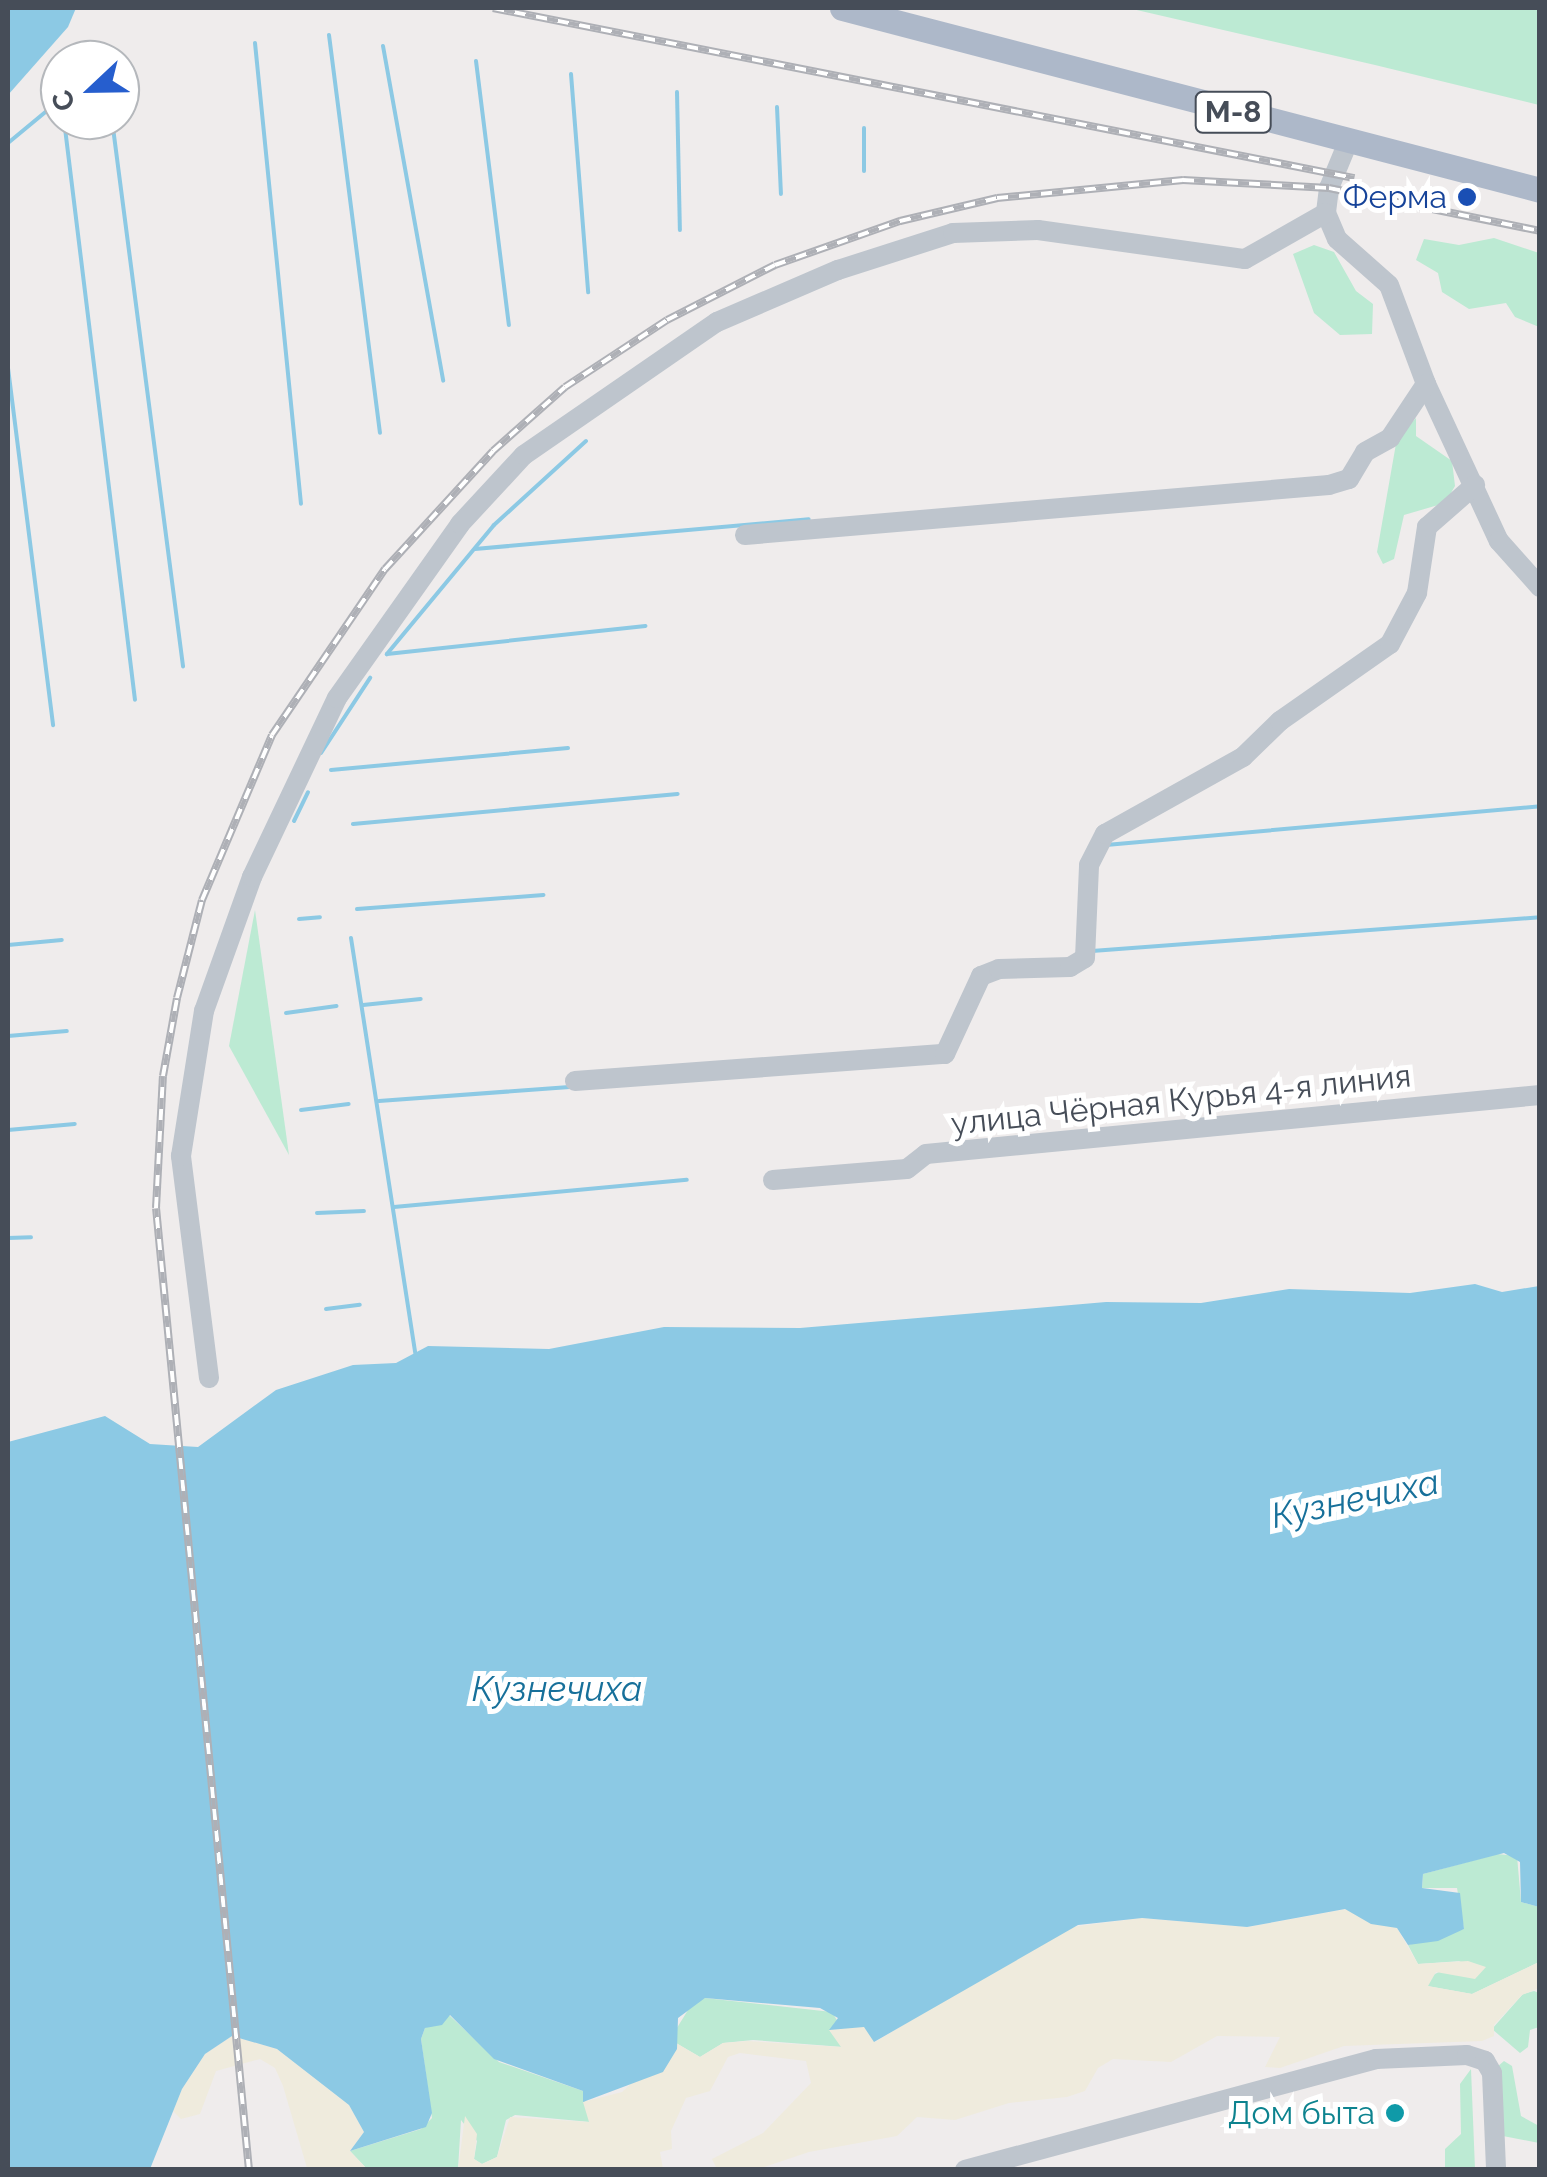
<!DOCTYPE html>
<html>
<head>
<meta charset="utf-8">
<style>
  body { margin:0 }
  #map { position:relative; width:1547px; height:2177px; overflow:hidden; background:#efecec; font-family:Raleway,sans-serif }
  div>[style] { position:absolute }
  .green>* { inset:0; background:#bcead3 }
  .sand>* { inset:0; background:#efebdd }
  .water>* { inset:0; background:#8cc9e4 }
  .stream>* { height:4px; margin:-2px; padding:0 2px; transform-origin:2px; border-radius:2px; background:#8cc9e4 }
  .minor>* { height:20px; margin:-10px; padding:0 10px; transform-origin:10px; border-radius:10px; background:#bec5cd }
  .major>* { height:25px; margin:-12.5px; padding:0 12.5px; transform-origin:12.5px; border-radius:12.5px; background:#adb8c9 }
  .rail>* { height:8px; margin-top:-4px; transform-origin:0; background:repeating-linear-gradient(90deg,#fff 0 11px,#aeb0b6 0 22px); box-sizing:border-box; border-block:2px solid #aeb0b6 }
  .dots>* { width:28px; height:28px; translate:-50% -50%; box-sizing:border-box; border:5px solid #fff; border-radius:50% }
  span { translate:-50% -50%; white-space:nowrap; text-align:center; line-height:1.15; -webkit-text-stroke:10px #fff; paint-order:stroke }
  .shield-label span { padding:2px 8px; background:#fff; border:2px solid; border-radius:8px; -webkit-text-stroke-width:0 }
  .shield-label { font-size:30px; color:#464d58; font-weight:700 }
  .transit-label { font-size:32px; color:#164399 }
  .right { translate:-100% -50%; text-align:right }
  .street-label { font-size:32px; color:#464d58 }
  .culture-label { font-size:32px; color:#0d838f }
  .water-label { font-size:35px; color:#17709a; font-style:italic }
  .frame { position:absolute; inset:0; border:10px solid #464d58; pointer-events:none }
  .north { position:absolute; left:40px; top:40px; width:100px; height:100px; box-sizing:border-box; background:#fff; border:2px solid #b5b8bc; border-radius:50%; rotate:248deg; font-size:28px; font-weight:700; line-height:40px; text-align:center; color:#464d58 }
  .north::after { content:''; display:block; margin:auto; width:35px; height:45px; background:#265ece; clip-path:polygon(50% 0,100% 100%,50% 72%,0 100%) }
</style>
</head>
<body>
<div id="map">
  <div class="green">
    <i style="clip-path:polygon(1128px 8px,1539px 8px,1539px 105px,1375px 65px)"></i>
    <i style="clip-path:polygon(1494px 238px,1539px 253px,1539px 327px,1515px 317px,1506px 303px,1469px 309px,1442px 292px,1438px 273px,1416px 260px,1424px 239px,1459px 245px)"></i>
    <i style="clip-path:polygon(1314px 245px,1334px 252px,1356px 291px,1373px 304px,1372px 334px,1340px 335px,1314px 313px,1293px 254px)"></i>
    <i style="clip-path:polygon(1416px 418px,1416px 436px,1452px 461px,1455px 486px,1445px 503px,1404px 515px,1394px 559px,1383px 564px,1377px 552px,1397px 438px)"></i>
    <i style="clip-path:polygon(255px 910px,289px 1155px,229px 1046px)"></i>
    <i style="clip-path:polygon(1497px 1854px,1517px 1856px,1521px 1902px,1539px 1907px,1539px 1962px,1472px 1994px,1427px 1986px,1431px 1976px,1461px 1961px,1418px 1964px,1408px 1945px,1464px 1929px,1457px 1888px,1422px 1888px,1423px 1874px)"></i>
    <i style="clip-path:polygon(1534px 1991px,1539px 1993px,1539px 2027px,1530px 2030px,1528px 2047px,1520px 2053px,1492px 2029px,1523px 1994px)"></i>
    <i style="clip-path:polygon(705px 1998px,832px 2012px,838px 2022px,830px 2031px,843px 2047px,753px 2040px,723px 2043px,700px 2057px,676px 2043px,675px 2031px,693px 2002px)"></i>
    <i style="clip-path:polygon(449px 2015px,499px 2062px,583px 2091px,590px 2122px,515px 2115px,506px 2120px,497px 2157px,482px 2164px,474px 2159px,477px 2141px,461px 2120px,458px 2169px,367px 2169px,350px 2151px,421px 2129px,432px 2118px,421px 2039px,425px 2028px)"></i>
    <i style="clip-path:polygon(1504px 2061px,1512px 2066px,1521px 2116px,1539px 2126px,1539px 2143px,1503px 2136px,1497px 2067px)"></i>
    <i style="clip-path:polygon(1471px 2069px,1475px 2169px,1445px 2169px,1445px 2149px,1461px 2134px,1460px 2084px)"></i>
  </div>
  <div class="sand">
    <i style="clip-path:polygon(1346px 1909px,1397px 1928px,1418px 1964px,1468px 1961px,1486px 1967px,1475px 1979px,1436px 1972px,1428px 1986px,1472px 1994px,1539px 1962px,1539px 1988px,1522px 1995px,1494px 2025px,1494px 2036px,1482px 2041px,1344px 2046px,1280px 2068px,1265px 2067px,1280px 2037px,1217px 2036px,1171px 2062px,1113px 2059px,1098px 2068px,1085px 2091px,1067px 2097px,1009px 2103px,955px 2120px,917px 2117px,897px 2136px,809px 2152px,758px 2169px,717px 2169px,712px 2159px,763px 2133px,811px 2083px,806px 2061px,740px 2053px,728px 2057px,710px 2091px,686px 2098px,671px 2131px,672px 2149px,660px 2152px,663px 2169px,458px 2170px,465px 2116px,477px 2134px,474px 2159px,482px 2164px,497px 2157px,510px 2117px,589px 2122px,583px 2102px,622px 2092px,676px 2043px,700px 2057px,723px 2043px,748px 2041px,841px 2047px,829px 2030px,864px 2026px,875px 2042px,1064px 1928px,1141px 1918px,1248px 1927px)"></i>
    <i style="clip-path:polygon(232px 2036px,277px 2049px,349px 2105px,364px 2132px,350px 2151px,367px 2169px,307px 2168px,283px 2086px,275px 2068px,260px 2059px,216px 2071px,200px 2114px,181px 2119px,173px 2111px,182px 2089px,205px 2054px)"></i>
  </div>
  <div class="water">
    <i style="clip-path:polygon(8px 8px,76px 8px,68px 27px,8px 95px)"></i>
    <i style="clip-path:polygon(1475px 1284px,1502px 1292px,1539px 1286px,1539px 1907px,1521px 1902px,1520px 1862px,1504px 1853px,1423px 1874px,1422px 1888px,1460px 1893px,1464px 1929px,1438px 1941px,1408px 1945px,1397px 1928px,1371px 1924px,1345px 1909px,1247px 1927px,1142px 1918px,1078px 1925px,874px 2042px,864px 2027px,829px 2030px,838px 2018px,820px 2008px,705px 1998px,678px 2018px,677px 2049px,663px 2072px,583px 2102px,583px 2091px,494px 2059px,450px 2015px,442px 2025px,425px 2028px,421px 2039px,432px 2113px,426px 2127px,350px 2151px,364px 2132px,349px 2105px,277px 2049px,232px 2036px,205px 2054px,182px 2089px,150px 2169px,8px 2169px,8px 1442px,105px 1416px,150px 1444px,198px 1447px,276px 1390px,353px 1365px,396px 1363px,428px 1346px,549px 1349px,664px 1327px,800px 1328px,1106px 1302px,1201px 1303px,1289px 1289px,1410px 1293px)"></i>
  </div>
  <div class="stream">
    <i style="left:329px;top:35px;width:401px;rotate:82.7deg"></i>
    <i style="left:255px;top:43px;width:463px;rotate:84.3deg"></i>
    <i style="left:383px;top:46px;width:340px;rotate:79.8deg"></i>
    <i style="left:101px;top:60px;width:4px;rotate:-45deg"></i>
    <i style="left:476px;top:61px;width:266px;rotate:82.9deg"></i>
    <i style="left:571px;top:74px;width:219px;rotate:85.5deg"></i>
    <i style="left:677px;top:92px;width:138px;rotate:88.8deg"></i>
    <i style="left:777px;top:107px;width:87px;rotate:87.4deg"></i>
    <i style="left:64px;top:120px;width:584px;rotate:83.02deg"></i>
    <i style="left:112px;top:120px;width:551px;rotate:82.59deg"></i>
    <i style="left:864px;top:128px;width:43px;rotate:90deg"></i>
    <i style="left:8px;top:143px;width:67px;rotate:-39.6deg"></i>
    <i style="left:8px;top:368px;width:360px;rotate:82.8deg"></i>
    <i style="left:586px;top:441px;width:125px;rotate:137.6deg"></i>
    <i style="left:494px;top:525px;width:168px;rotate:129.7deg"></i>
    <i style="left:387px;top:654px;width:260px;rotate:-6.2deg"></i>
    <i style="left:475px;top:549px;width:335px;rotate:-5.1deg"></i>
    <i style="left:321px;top:753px;width:90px;rotate:-56.8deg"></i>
    <i style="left:331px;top:770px;width:238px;rotate:-5.3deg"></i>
    <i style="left:294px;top:821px;width:32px;rotate:-64deg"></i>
    <i style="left:353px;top:824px;width:326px;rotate:-5.3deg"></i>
    <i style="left:1106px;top:845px;width:436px;rotate:-5.1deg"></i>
    <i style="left:357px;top:909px;width:187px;rotate:-4.3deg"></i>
    <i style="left:299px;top:919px;width:21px;rotate:-5deg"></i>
    <i style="left:351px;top:938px;width:420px;rotate:81.2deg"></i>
    <i style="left:8px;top:945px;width:54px;rotate:-5.3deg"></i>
    <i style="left:1092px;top:951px;width:449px;rotate:-4.3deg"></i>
    <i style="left:363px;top:1005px;width:58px;rotate:-5.9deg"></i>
    <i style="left:286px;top:1013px;width:51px;rotate:-7.8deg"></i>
    <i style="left:8px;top:1036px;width:59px;rotate:-4.8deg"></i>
    <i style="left:379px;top:1101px;width:191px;rotate:-4.2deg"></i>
    <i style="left:301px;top:1110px;width:48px;rotate:-7.1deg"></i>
    <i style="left:8px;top:1130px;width:67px;rotate:-5.1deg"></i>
    <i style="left:394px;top:1207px;width:294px;rotate:-5.3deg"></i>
    <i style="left:317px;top:1213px;width:47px;rotate:-2.4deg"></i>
    <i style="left:8px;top:1238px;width:23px;rotate:-2deg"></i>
    <i style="left:326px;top:1309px;width:34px;rotate:-7deg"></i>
  </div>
  <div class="minor">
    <i style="left:1348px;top:142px;width:50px;rotate:112.4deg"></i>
    <i style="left:1329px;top:188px;width:25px;rotate:97deg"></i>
    <i style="left:1326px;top:213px;width:28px;rotate:67deg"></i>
    <i style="left:1337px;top:239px;width:69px;rotate:41.5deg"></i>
    <i style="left:1389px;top:285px;width:106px;rotate:69.5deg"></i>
    <i style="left:1426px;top:384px;width:173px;rotate:65.1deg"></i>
    <i style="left:1499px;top:541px;width:62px;rotate:48.3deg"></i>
    <i style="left:745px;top:535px;width:586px;rotate:-4.89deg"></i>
    <i style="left:1329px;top:485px;width:21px;rotate:-17deg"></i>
    <i style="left:1349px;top:479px;width:31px;rotate:-59deg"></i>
    <i style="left:1365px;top:452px;width:29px;rotate:-29deg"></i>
    <i style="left:1390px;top:438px;width:65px;rotate:-56.3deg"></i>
    <i style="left:575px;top:1081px;width:371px;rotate:-4.2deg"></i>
    <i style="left:945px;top:1054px;width:86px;rotate:-65.2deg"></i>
    <i style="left:981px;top:976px;width:19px;rotate:-21deg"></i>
    <i style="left:999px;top:969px;width:71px;rotate:-1.6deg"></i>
    <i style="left:1070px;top:967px;width:17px;rotate:-31deg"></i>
    <i style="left:1085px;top:958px;width:93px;rotate:-87.5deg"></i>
    <i style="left:1089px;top:865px;width:35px;rotate:-63deg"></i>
    <i style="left:1105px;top:834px;width:158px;rotate:-29.2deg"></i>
    <i style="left:1243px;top:757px;width:52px;rotate:-44.2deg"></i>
    <i style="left:1280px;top:721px;width:134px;rotate:-35deg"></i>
    <i style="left:1390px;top:644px;width:58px;rotate:-62.1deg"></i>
    <i style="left:1417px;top:593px;width:67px;rotate:-81.4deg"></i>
    <i style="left:1427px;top:527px;width:64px;rotate:-41.2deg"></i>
    <i style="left:773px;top:1180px;width:134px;rotate:-4.7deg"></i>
    <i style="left:907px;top:1169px;width:24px;rotate:-38deg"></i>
    <i style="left:926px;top:1154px;width:617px;rotate:-5.49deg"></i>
    <i style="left:209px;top:1378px;width:224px;rotate:-97.2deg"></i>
    <i style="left:181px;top:1156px;width:147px;rotate:-81deg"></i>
    <i style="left:204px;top:1011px;width:142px;rotate:-70.3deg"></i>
    <i style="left:252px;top:877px;width:198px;rotate:-64.6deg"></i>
    <i style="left:337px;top:698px;width:213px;rotate:-54.7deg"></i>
    <i style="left:460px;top:524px;width:94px;rotate:-47.2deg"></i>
    <i style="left:524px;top:455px;width:234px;rotate:-34.6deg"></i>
    <i style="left:717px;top:322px;width:132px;rotate:-23.3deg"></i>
    <i style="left:838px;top:270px;width:121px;rotate:-17.8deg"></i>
    <i style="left:953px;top:233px;width:85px;rotate:-2deg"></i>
    <i style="left:1038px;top:230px;width:209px;rotate:8deg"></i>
    <i style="left:1245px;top:259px;width:93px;rotate:-29.6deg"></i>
    <i style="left:965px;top:2170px;width:426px;rotate:-15.1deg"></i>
    <i style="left:1376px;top:2059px;width:91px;rotate:-2.5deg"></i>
    <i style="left:1467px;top:2055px;width:19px;rotate:18deg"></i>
    <i style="left:1485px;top:2061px;width:14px;rotate:60deg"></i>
    <i style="left:1492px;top:2073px;width:97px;rotate:87.6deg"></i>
  </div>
  <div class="major">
    <i style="left:842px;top:8px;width:721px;rotate:14.61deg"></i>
  </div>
  <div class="rail">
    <i style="left:493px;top:8px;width:878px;rotate:11.17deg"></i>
    <i style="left:249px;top:2170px;width:966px;rotate:-95.52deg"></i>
    <i style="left:156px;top:1208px;width:132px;rotate:-87deg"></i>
    <i style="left:163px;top:1076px;width:79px;rotate:-79.8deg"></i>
    <i style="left:177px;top:998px;width:101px;rotate:-75.7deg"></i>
    <i style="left:202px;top:900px;width:179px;rotate:-67deg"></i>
    <i style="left:272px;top:735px;width:201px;rotate:-55.8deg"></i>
    <i style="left:385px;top:569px;width:160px;rotate:-47.5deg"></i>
    <i style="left:493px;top:451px;width:96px;rotate:-41.6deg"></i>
    <i style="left:565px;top:387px;width:122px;rotate:-33.3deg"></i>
    <i style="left:667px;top:320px;width:121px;rotate:-27deg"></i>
    <i style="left:775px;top:265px;width:133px;rotate:-19.4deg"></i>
    <i style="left:900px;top:221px;width:100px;rotate:-13.3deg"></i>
    <i style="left:997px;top:198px;width:187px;rotate:-5.5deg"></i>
    <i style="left:1183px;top:180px;width:146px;rotate:3.1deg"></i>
    <i style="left:1329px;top:188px;width:215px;rotate:11.5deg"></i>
  </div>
  <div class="dots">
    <i style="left:1467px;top:197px;background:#1a4fb4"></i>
    <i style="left:1395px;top:2113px;background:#0f9aa8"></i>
  </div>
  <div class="shield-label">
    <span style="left:1233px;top:112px">М-8</span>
  </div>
  <div class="transit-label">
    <span class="right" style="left:1447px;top:197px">Ферма</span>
  </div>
  <div class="street-label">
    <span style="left:1181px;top:1100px;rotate:-6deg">улица Чёрная Курья 4-я линия</span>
  </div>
  <div class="culture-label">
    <span class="right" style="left:1375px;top:2113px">Дом быта</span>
  </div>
  <div class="water-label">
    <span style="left:1355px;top:1499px;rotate:-12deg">Кузнечиха</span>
    <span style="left:557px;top:1689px">Кузнечиха</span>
  </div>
  <div class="frame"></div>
  <div class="north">С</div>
</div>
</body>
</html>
